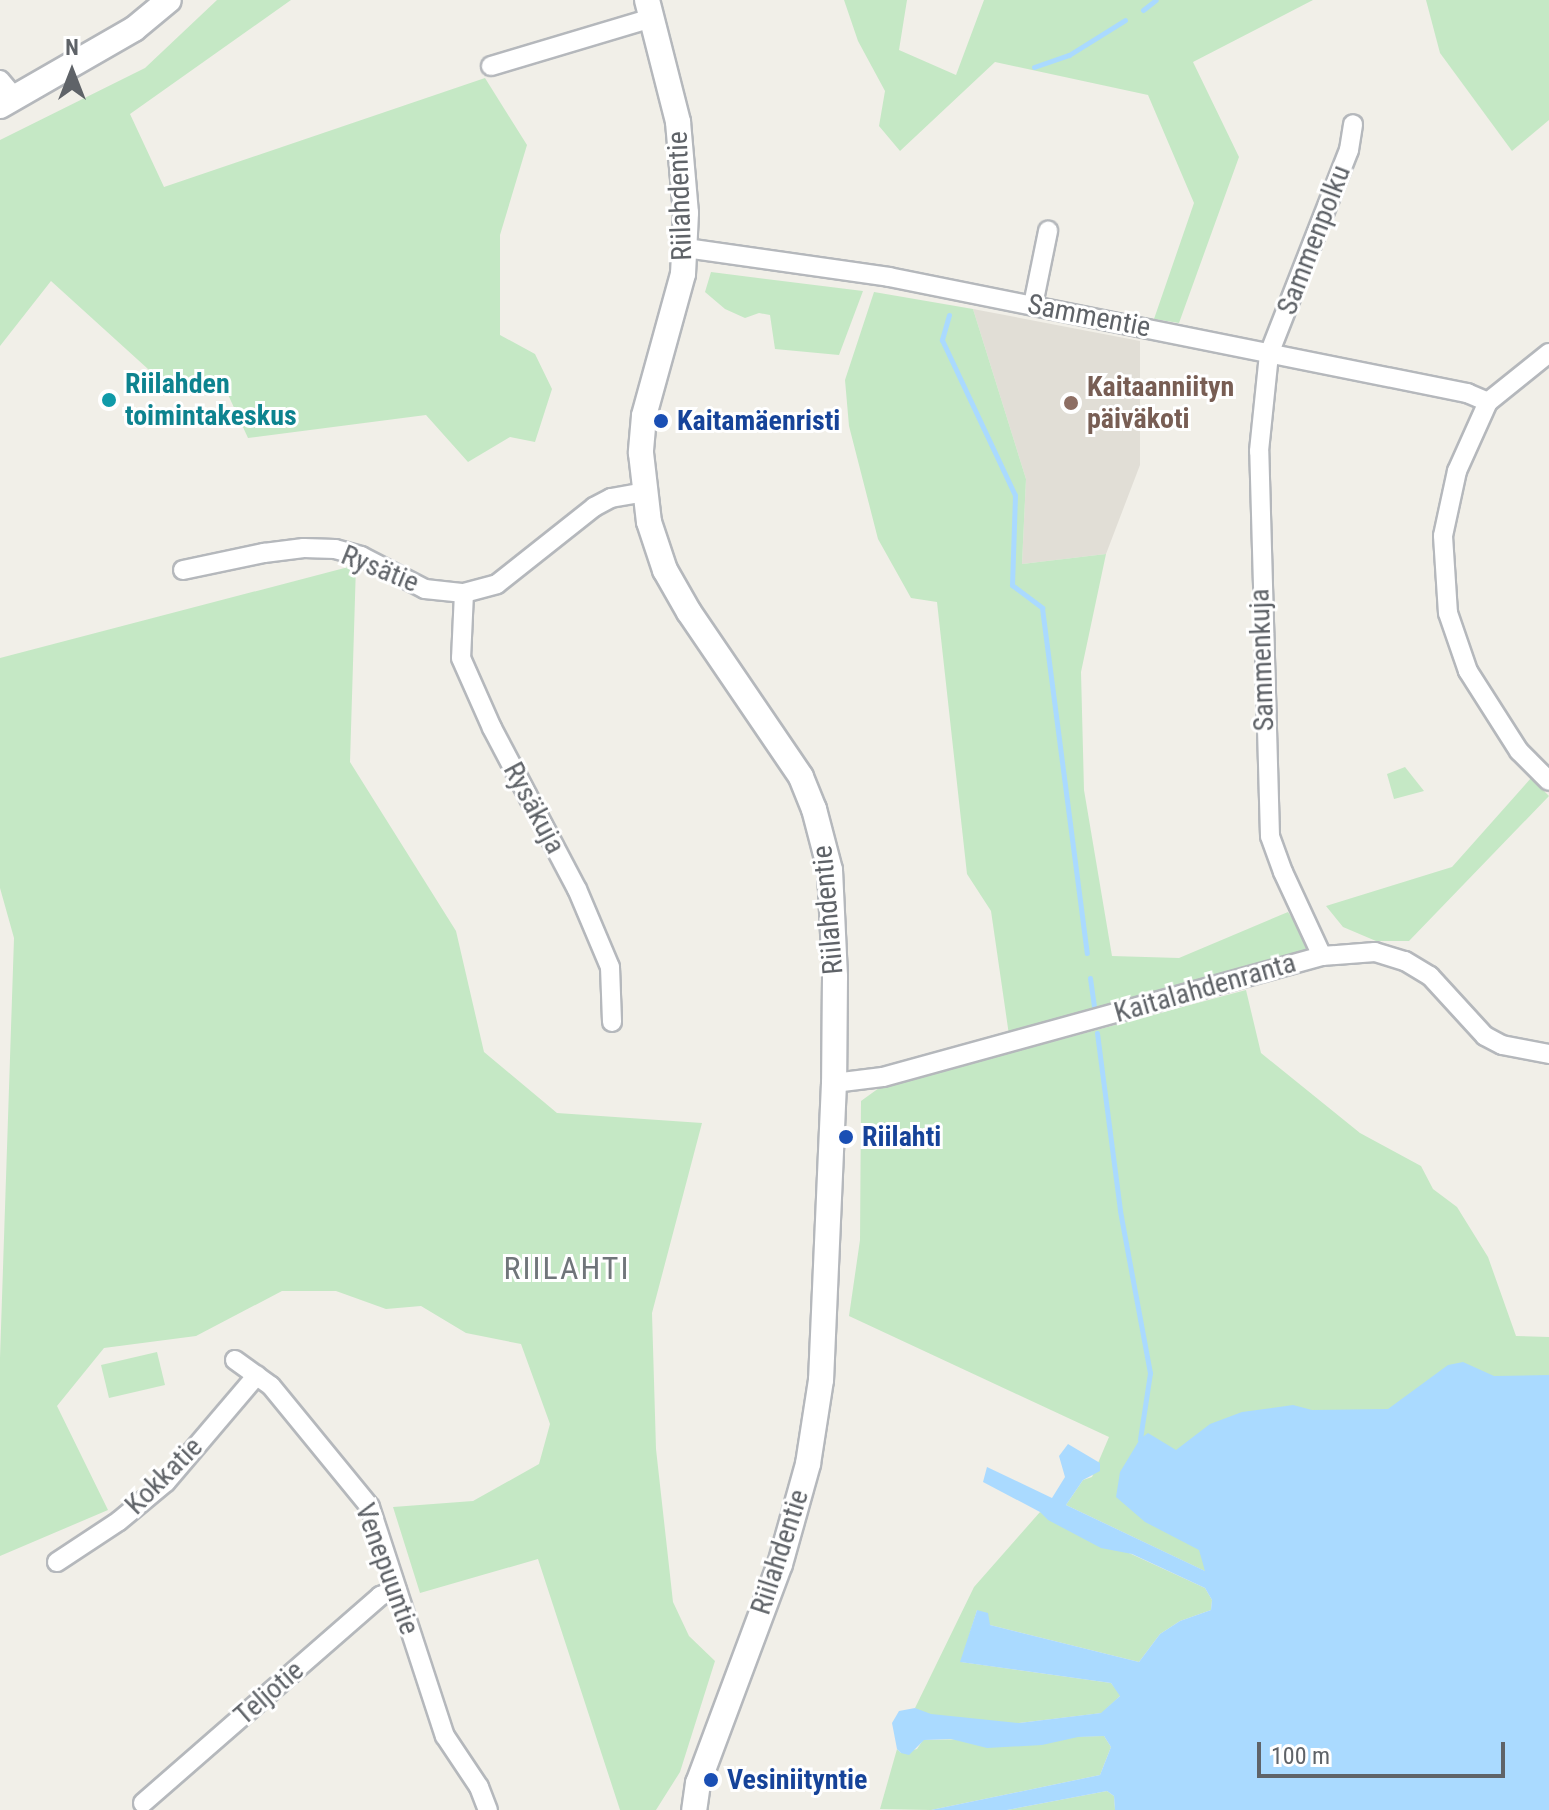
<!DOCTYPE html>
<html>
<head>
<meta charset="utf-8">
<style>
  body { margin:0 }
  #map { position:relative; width:1549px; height:1810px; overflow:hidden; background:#f1efe8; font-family:"Roboto Condensed",sans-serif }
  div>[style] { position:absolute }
  .education>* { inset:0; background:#e1ded6 }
  .green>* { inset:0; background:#c5e8c5 }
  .water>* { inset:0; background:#aadaff }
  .stream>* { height:5px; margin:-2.5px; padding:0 2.5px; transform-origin:2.5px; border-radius:2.5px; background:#aadaff }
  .roads { filter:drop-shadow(2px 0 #b5b8bc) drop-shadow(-2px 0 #b5b8bc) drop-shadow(0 2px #b5b8bc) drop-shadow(0 -2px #b5b8bc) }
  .street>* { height:18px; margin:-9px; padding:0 9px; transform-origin:9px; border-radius:9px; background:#fff }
  .secondary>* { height:24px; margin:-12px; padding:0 12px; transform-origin:12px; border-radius:12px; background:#fff }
  .dots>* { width:22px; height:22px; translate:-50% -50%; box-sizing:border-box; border:4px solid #fff; border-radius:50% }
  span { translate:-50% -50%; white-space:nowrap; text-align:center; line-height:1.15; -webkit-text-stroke:6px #fff; paint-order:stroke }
  .street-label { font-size:28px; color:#5f6368 }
  .culture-label { font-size:28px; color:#0d838f; font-weight:700 }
  .left { translate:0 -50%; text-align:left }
  .education-label { font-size:28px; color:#785e54; font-weight:700 }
  .transit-label { font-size:28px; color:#164399; font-weight:700 }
  .quarter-label { font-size:32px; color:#70757a; letter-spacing:2px }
  .north { position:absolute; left:32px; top:32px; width:80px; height:80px; -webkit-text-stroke:6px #fff; paint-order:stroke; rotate:0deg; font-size:22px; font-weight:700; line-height:32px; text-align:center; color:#5f6368 }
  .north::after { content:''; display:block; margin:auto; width:28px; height:36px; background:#5f6368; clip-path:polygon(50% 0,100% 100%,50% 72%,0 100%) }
  .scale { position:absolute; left:1257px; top:1742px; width:248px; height:36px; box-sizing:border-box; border:4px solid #5f6368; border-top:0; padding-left:10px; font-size:24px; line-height:28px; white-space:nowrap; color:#5f6368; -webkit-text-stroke:6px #fff; paint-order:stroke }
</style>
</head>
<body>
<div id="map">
  <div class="education">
    <i style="clip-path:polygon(973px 309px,1140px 341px,1140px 465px,1106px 554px,1022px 564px,1026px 479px)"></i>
  </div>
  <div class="green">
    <i style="clip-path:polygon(217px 0,291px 0,130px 114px,164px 187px,485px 78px,527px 145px,500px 235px,500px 335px,535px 354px,552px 389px,535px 442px,510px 437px,468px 462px,426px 415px,248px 438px,225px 388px,153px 386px,148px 369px,51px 281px,0 346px,0 140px,145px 68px)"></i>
    <i style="clip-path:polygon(844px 0,907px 0,899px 50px,956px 75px,984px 0,1313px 0,1193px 62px,1239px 157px,1179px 323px,1154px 319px,1194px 203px,1148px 95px,995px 62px,900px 151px,879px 126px,885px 91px,858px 41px)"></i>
    <i style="clip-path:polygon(1426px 0,1549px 0,1549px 120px,1512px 151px,1440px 53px)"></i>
    <i style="clip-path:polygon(711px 272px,863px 291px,839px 355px,775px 349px,770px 315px,759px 313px,745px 318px,725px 309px,705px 292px)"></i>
    <i style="clip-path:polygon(874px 292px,973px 309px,1026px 479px,1022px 564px,1106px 554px,1081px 672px,1084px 790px,1112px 956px,1179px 958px,1288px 912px,1313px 950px,1009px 1035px,991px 911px,967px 874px,937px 602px,911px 598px,878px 539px,849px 426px,845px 380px)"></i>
    <i style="clip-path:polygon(356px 565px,350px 762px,456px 931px,484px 1052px,557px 1113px,702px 1123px,652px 1313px,656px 1449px,673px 1602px,689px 1636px,715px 1661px,680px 1772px,656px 1810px,620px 1810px,538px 1559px,420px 1593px,393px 1507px,473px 1501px,539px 1464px,550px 1424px,521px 1344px,466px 1333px,421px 1306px,386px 1309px,336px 1291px,282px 1291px,196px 1336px,104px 1348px,57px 1406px,108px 1510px,0 1556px,0 1358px,14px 938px,0 888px,0 658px)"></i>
    <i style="clip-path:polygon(1405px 767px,1424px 791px,1394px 799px,1387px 774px)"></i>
    <i style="clip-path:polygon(1531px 778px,1549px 796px,1409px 941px,1376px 941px,1343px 927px,1326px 906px,1452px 867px)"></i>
    <i style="clip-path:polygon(1246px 990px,1261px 1053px,1360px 1133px,1421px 1166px,1433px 1189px,1457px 1207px,1488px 1257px,1516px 1336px,1549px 1337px,1549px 1620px,1293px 1613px,1066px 1505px,1083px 1480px,1092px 1477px,1109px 1437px,849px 1316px,860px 1240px,861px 1101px,879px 1088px)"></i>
    <i style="clip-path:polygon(157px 1352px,165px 1385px,109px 1398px,101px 1365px)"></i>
    <i style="clip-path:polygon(1040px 1512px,1205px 1588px,1212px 1600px,1211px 1610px,1180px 1621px,1160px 1634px,1139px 1662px,990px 1625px,977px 1610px,961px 1662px,1111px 1683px,1121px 1695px,1102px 1713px,1019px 1723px,928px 1723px,915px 1708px,974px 1587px)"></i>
    <i style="clip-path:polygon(1104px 1736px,1111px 1747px,1100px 1775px,931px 1810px,880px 1809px,897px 1749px,901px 1753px,917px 1749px,923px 1740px)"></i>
    <i style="clip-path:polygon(1107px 1791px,1114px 1796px,1115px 1810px,1007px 1810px)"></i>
  </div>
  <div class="water">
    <i style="clip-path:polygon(1463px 1362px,1494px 1376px,1549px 1375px,1549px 1810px,1115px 1810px,1114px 1796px,1107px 1791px,1007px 1810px,931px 1810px,1100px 1775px,1111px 1747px,1104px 1736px,1078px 1737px,1042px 1745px,987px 1748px,951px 1739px,924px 1740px,909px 1755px,901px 1753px,897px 1749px,892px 1723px,899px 1711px,915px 1708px,931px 1714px,1019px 1723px,1101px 1713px,1120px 1696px,1111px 1683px,960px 1662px,977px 1610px,988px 1613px,990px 1625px,1139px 1662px,1160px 1634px,1180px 1621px,1211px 1610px,1212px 1600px,1205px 1588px,1132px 1554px,1101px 1548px,1048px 1520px,1040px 1512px,983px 1482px,987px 1467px,1052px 1498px,1065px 1477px,1059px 1456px,1068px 1444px,1100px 1463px,1100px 1471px,1083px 1480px,1066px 1505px,1205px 1571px,1199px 1550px,1145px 1522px,1116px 1497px,1120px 1472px,1140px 1439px,1148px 1433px,1176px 1450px,1210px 1424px,1242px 1412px,1293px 1405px,1312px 1410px,1388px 1409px,1448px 1365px)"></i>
  </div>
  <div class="stream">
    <i style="left:1143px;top:10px;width:16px;rotate:-38deg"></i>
    <i style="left:1034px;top:67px;width:37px;rotate:-19deg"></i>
    <i style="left:1069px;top:55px;width:66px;rotate:-32deg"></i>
    <i style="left:949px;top:315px;width:26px;rotate:106deg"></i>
    <i style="left:942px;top:340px;width:171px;rotate:64.8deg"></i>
    <i style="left:1015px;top:495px;width:90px;rotate:91.9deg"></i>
    <i style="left:1012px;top:585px;width:38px;rotate:37deg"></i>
    <i style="left:1042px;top:608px;width:348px;rotate:82.6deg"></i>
    <i style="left:1090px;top:978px;width:30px;rotate:82deg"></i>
    <i style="left:1097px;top:1033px;width:179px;rotate:82.6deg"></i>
    <i style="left:1120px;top:1211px;width:165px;rotate:79.5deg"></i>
    <i style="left:1150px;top:1373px;width:67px;rotate:98.6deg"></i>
  </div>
  <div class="roads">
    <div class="street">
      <i style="left:491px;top:66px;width:168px;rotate:-16.6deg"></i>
      <i style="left:0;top:80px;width:23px;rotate:50deg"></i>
      <i style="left:686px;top:248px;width:205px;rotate:8.1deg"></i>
      <i style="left:889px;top:277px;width:590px;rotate:11.35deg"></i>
      <i style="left:1467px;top:393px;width:23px;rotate:23deg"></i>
      <i style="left:1033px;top:305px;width:76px;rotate:-78.5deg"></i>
      <i style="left:1549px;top:353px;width:78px;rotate:141.2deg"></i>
      <i style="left:1488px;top:402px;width:76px;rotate:114.2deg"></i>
      <i style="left:1457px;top:471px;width:66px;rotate:102.2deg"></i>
      <i style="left:1443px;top:536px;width:77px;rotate:86.3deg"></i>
      <i style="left:1448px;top:613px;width:61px;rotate:71deg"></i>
      <i style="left:1468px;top:671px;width:95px;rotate:57.5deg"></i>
      <i style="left:1519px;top:751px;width:42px;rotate:45deg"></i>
      <i style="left:183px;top:570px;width:83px;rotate:-11.9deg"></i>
      <i style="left:264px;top:553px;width:40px;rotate:-7.1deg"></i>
      <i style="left:304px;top:548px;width:31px;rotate:2deg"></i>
      <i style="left:335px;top:549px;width:27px;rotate:15deg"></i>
      <i style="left:361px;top:556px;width:72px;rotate:27.3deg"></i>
      <i style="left:425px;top:589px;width:39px;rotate:6deg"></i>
      <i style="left:464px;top:593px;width:34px;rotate:-15deg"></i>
      <i style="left:497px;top:584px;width:124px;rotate:-38.4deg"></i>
      <i style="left:594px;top:507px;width:19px;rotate:-28deg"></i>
      <i style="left:611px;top:498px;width:34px;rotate:-10deg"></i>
      <i style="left:464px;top:593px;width:65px;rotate:92.6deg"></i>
      <i style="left:461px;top:658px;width:77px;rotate:66.1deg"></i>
      <i style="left:492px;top:728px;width:182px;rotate:62.2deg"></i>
      <i style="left:577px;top:889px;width:85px;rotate:67.1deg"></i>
      <i style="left:610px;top:967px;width:55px;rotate:87.9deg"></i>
      <i style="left:1322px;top:956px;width:93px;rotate:-114.9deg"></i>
      <i style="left:1283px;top:872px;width:38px;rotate:-110deg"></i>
      <i style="left:1270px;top:836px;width:385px;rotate:-91.6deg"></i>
      <i style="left:1259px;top:451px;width:98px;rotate:-84.1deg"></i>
      <i style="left:1269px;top:354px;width:219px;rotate:-68.6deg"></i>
      <i style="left:1349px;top:150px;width:26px;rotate:-81deg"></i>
      <i style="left:834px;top:1083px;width:49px;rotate:-7deg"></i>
      <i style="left:883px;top:1077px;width:455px;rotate:-15.4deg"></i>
      <i style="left:1322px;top:956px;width:53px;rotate:-4.3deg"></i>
      <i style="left:1375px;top:952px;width:31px;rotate:17deg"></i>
      <i style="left:1405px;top:961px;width:29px;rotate:31deg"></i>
      <i style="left:1430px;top:976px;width:81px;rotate:47.5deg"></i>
      <i style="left:1485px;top:1036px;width:19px;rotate:28deg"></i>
      <i style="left:1502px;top:1045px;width:48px;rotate:10.8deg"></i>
      <i style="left:235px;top:1360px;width:44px;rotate:35.8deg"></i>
      <i style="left:271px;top:1386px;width:156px;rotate:50.7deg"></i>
      <i style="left:370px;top:1507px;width:241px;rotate:71.9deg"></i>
      <i style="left:445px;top:1736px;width:61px;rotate:56.3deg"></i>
      <i style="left:479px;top:1787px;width:25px;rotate:69deg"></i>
      <i style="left:57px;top:1562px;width:74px;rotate:-33.5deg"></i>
      <i style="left:119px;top:1521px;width:61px;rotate:-39.7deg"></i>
      <i style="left:166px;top:1482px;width:140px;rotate:-49.6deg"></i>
      <i style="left:143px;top:1803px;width:315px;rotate:-41.1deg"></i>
      <i style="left:380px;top:1596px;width:18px;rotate:-22deg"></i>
    </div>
    <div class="secondary">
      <i style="left:647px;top:0;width:126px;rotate:75.7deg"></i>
      <i style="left:678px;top:122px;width:91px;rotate:85deg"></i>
      <i style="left:686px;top:213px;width:61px;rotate:92.8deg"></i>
      <i style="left:683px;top:274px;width:147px;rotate:105.4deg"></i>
      <i style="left:644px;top:416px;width:37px;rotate:95deg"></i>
      <i style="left:641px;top:453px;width:69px;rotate:83.4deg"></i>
      <i style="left:649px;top:522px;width:51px;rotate:71.6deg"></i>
      <i style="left:665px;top:570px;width:48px;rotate:60.3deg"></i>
      <i style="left:689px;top:612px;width:199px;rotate:55.8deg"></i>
      <i style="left:801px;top:777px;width:35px;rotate:68deg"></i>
      <i style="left:814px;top:809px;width:63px;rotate:75.3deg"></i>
      <i style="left:830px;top:870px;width:107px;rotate:87.3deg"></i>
      <i style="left:835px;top:977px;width:106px;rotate:90.5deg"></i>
      <i style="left:834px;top:1083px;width:297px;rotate:92.5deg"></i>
      <i style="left:821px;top:1380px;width:85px;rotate:98.8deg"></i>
      <i style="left:808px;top:1464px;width:104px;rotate:105.6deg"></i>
      <i style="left:780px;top:1564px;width:234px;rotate:110.5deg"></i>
      <i style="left:698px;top:1783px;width:27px;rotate:98deg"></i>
      <i style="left:0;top:106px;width:155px;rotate:-29.9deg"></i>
      <i style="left:134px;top:29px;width:45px;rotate:-39.6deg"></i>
    </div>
  </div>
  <div class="dots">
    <i style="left:109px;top:400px;background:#0f9aa8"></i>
    <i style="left:1071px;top:403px;background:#8d6e63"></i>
    <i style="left:661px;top:421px;background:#1a4fb4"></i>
    <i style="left:846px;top:1137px;background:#1a4fb4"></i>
    <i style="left:711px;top:1780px;background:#1a4fb4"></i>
  </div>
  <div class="street-label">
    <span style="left:680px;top:196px;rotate:-92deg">Riilahdentie</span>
    <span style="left:1314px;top:240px;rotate:-69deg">Sammenpolku</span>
    <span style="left:1089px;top:316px;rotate:11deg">Sammentie</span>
    <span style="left:380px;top:569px;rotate:22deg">Rysätie</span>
    <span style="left:1262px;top:660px;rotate:-92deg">Sammenkuja</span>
    <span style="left:534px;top:808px;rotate:62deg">Rysäkuja</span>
    <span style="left:828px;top:910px;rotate:-95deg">Riilahdentie</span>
    <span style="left:1205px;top:988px;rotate:-16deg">Kaitalahdenranta</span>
    <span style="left:164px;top:1476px;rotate:-45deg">Kokkatie</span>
    <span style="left:780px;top:1552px;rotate:-72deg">Riilahdentie</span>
    <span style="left:387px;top:1569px;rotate:70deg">Venepuuntie</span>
    <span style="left:269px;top:1693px;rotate:-41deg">Teljotie</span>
  </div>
  <div class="culture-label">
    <span class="left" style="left:125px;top:400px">Riilahden<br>toimintakeskus</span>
  </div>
  <div class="education-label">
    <span class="left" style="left:1087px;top:403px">Kaitaanniityn<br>päiväkoti</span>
  </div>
  <div class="transit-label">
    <span class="left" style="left:677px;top:421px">Kaitamäenristi</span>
    <span class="left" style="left:862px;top:1137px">Riilahti</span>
    <span class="left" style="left:727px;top:1780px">Vesiniityntie</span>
  </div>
  <div class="quarter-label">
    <span style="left:567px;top:1268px">RIILAHTI</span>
  </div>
  <div class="north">N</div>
  <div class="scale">100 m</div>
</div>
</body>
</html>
